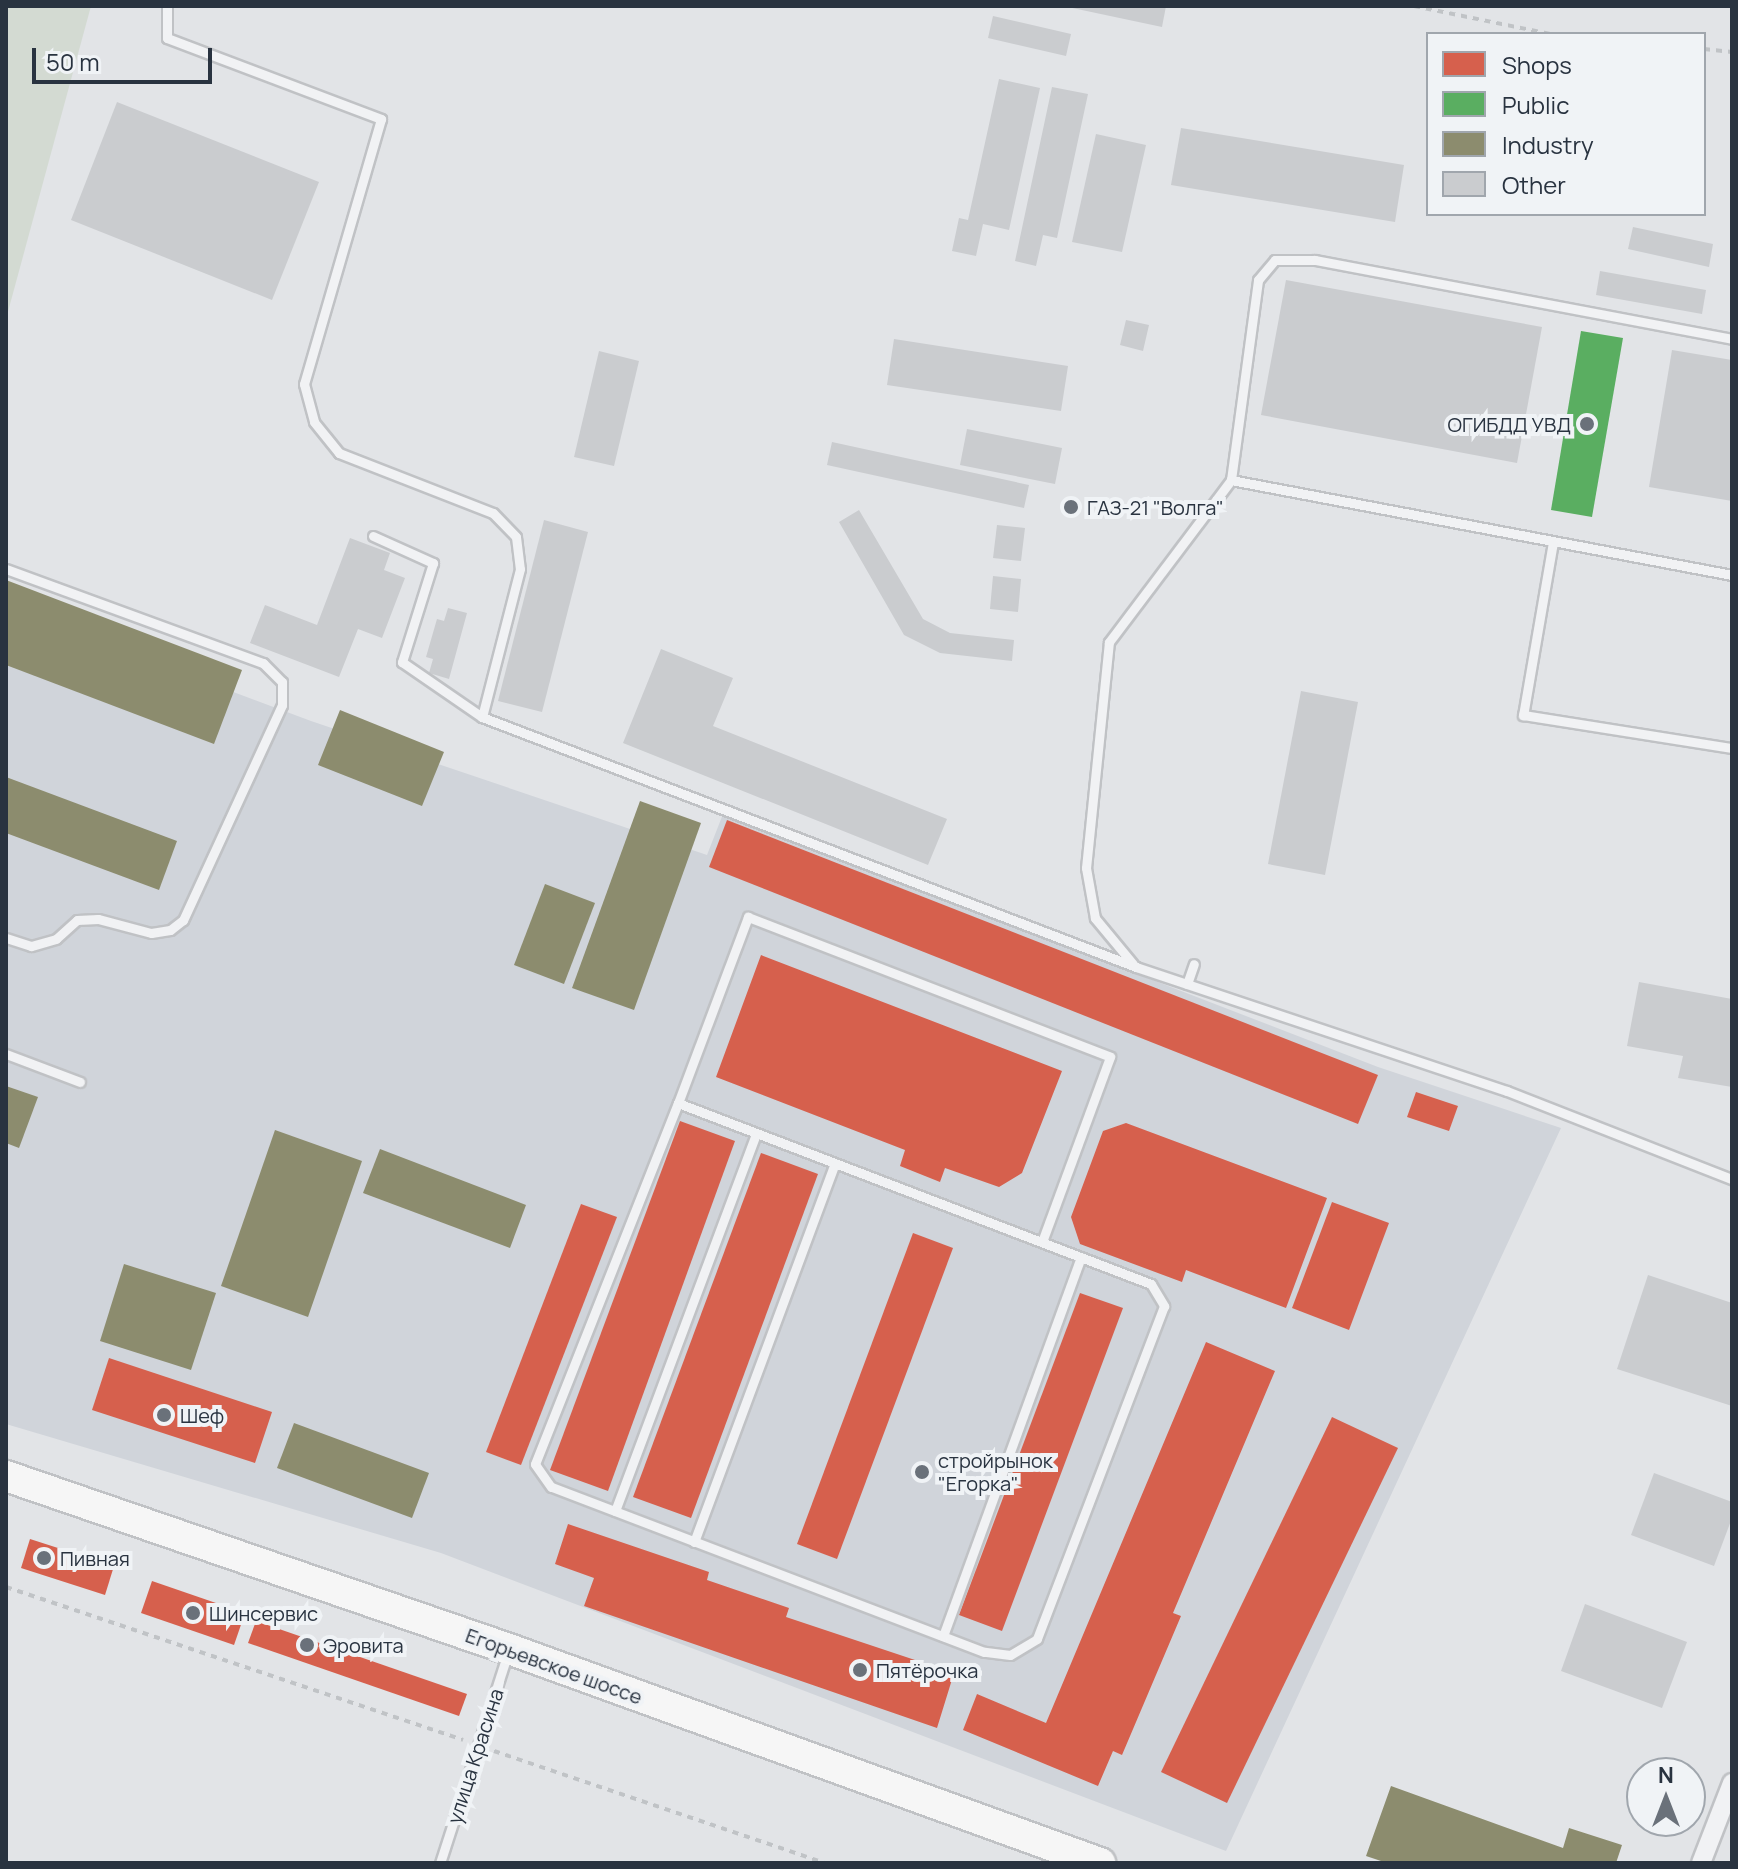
<!DOCTYPE html>
<html>
<head>
<meta charset="utf-8">
<style>
  body { margin:0 }
  #map { position:relative; width:1738px; height:1869px; overflow:hidden; background:#e2e4e7; font-family:Manrope,sans-serif }
  div>[style] { position:absolute }
  .built>* { inset:0; background:#d0d4da }
  .green>* { inset:0; background:#d3dad2 }
  .shops>* { inset:0; background:#d6604d }
  .public>* { inset:0; background:#5aae61 }
  .industry>* { inset:0; background:#8c8c6e }
  .building>* { inset:0; background:#cacccf }
  .path>* { height:4px; margin-top:-2px; transform-origin:0; background:repeating-linear-gradient(90deg,#c0c3c6 0 6px,transparent 0 12px) }
  .roads { filter:drop-shadow(2px 0 #c0c2c5) drop-shadow(-2px 0 #c0c2c5) drop-shadow(0 2px #c0c2c5) drop-shadow(0 -2px #c0c2c5) }
  .lane>* { height:9px; margin:-4.5px; padding:0 4.5px; transform-origin:4.5px; border-radius:4.5px; background:#f1f2f4 }
  .street>* { height:18px; margin:-9px; padding:0 9px; transform-origin:9px; border-radius:9px; background:#f1f2f4 }
  .primary>* { height:30px; margin:-15px; padding:0 15px; transform-origin:15px; border-radius:15px; background:#f6f6f6 }
  .dots>* { width:22px; height:22px; translate:-50% -50%; box-sizing:border-box; border:4px solid #f0f3f6; border-radius:50% }
  span { translate:-50% -50%; white-space:nowrap; text-align:center; line-height:1.15; -webkit-text-stroke:8px #f0f3f6; paint-order:stroke }
  .poi-label { font-size:20px; color:#293340 }
  .right { translate:-100% -50%; text-align:right }
  .left { translate:0 -50%; text-align:left }
  .street-label { font-size:20px; color:#293340 }
  .frame { position:absolute; inset:0; border:8px solid #293340; pointer-events:none }
  .legend { position:absolute; left:1426px; top:32px; width:280px; height:184px; box-sizing:border-box; background:#f0f3f6; border:2px solid #a0a6ad; margin:0; padding:10px 14px; list-style:none; font-size:24px; color:#293340 }
  .legend li { display:flex; align-items:center; gap:16px; height:40px }
  .legend b { width:40px; border:2px solid #a0a6ad }
  .north { position:absolute; left:1626px; top:1757px; width:80px; height:80px; box-sizing:border-box; background:#f0f3f6; border:2px solid #a0a6ad; border-radius:50%; rotate:0deg; font-size:22px; font-weight:700; line-height:32px; text-align:center; color:#293340 }
  .north::after { content:''; display:block; margin:auto; width:28px; height:36px; background:#6a717a; clip-path:polygon(50% 0,100% 100%,50% 72%,0 100%) }
  .scale { position:absolute; left:32px; top:48px; width:180px; height:36px; box-sizing:border-box; border:4px solid #293340; border-top:0; padding-left:10px; font-size:24px; line-height:28px; white-space:nowrap; color:#293340; -webkit-text-stroke:6px #f0f3f6; paint-order:stroke }
</style>
</head>
<body>
<div id="map">
  <div class="built">
    <i style="clip-path:polygon(6px 607px,311px 721px,707px 855px,723px 814px,1378px 1067px,1561px 1128px,1226px 1851px,441px 1553px,6px 1424px)"></i>
  </div>
  <div class="green">
    <i style="clip-path:polygon(6px 6px,91px 6px,6px 319px)"></i>
  </div>
  <div class="shops">
    <i style="clip-path:polygon(727px 820px,1378px 1075px,1358px 1124px,709px 867px)"></i>
    <i style="clip-path:polygon(761px 955px,1062px 1071px,1022px 1173px,999px 1187px,945px 1168px,940px 1182px,900px 1166px,905px 1150px,716px 1077px)"></i>
    <i style="clip-path:polygon(1416px 1092px,1458px 1106px,1449px 1131px,1407px 1117px)"></i>
    <i style="clip-path:polygon(680px 1121px,735px 1141px,608px 1491px,550px 1470px)"></i>
    <i style="clip-path:polygon(1126px 1123px,1327px 1198px,1286px 1308px,1186px 1270px,1182px 1282px,1080px 1244px,1071px 1217px,1103px 1131px)"></i>
    <i style="clip-path:polygon(761px 1153px,818px 1174px,691px 1518px,633px 1497px)"></i>
    <i style="clip-path:polygon(1332px 1202px,1389px 1223px,1349px 1330px,1292px 1308px)"></i>
    <i style="clip-path:polygon(581px 1204px,617px 1217px,521px 1465px,486px 1452px)"></i>
    <i style="clip-path:polygon(913px 1233px,953px 1248px,837px 1559px,797px 1544px)"></i>
    <i style="clip-path:polygon(1080px 1293px,1123px 1308px,1002px 1631px,959px 1615px)"></i>
    <i style="clip-path:polygon(1206px 1342px,1275px 1371px,1173px 1613px,1181px 1616px,1122px 1755px,1113px 1751px,1098px 1786px,963px 1730px,977px 1694px,1046px 1723px)"></i>
    <i style="clip-path:polygon(109px 1358px,272px 1412px,255px 1463px,92px 1410px)"></i>
    <i style="clip-path:polygon(1332px 1417px,1398px 1448px,1227px 1803px,1161px 1772px)"></i>
    <i style="clip-path:polygon(568px 1524px,709px 1572px,707px 1580px,789px 1608px,786px 1617px,954px 1673px,937px 1728px,584px 1606px,594px 1578px,555px 1564px)"></i>
    <i style="clip-path:polygon(30px 1539px,114px 1566px,105px 1595px,21px 1568px)"></i>
    <i style="clip-path:polygon(152px 1581px,245px 1613px,234px 1645px,141px 1613px)"></i>
    <i style="clip-path:polygon(256px 1621px,467px 1694px,459px 1716px,248px 1643px)"></i>
  </div>
  <div class="public">
    <i style="clip-path:polygon(1581px 331px,1623px 338px,1592px 517px,1551px 510px)"></i>
  </div>
  <div class="industry">
    <i style="clip-path:polygon(6px 580px,242px 670px,214px 744px,6px 665px)"></i>
    <i style="clip-path:polygon(340px 710px,444px 752px,422px 806px,318px 765px)"></i>
    <i style="clip-path:polygon(6px 777px,177px 841px,159px 890px,6px 833px)"></i>
    <i style="clip-path:polygon(640px 801px,701px 823px,634px 1010px,572px 988px)"></i>
    <i style="clip-path:polygon(545px 884px,595px 903px,564px 984px,514px 965px)"></i>
    <i style="clip-path:polygon(6px 1086px,38px 1097px,19px 1148px,6px 1143px)"></i>
    <i style="clip-path:polygon(275px 1130px,362px 1161px,308px 1317px,221px 1286px)"></i>
    <i style="clip-path:polygon(380px 1149px,526px 1205px,510px 1248px,363px 1193px)"></i>
    <i style="clip-path:polygon(124px 1264px,216px 1293px,191px 1370px,100px 1341px)"></i>
    <i style="clip-path:polygon(294px 1423px,429px 1473px,412px 1518px,277px 1468px)"></i>
    <i style="clip-path:polygon(1391px 1786px,1563px 1848px,1569px 1828px,1622px 1845px,1616px 1863px,1387px 1863px,1366px 1856px)"></i>
  </div>
  <div class="building">
    <i style="clip-path:polygon(1063px 6px,1166px 6px,1162px 27px)"></i>
    <i style="clip-path:polygon(993px 16px,1071px 34px,1066px 56px,988px 38px)"></i>
    <i style="clip-path:polygon(999px 79px,1040px 88px,1009px 230px,983px 224px,976px 256px,952px 251px,959px 218px,968px 220px)"></i>
    <i style="clip-path:polygon(1052px 87px,1088px 94px,1057px 238px,1043px 235px,1036px 266px,1015px 261px)"></i>
    <i style="clip-path:polygon(117px 102px,319px 182px,272px 300px,71px 220px)"></i>
    <i style="clip-path:polygon(1181px 128px,1404px 165px,1395px 222px,1171px 185px)"></i>
    <i style="clip-path:polygon(1096px 134px,1146px 145px,1122px 252px,1072px 242px)"></i>
    <i style="clip-path:polygon(1633px 227px,1713px 244px,1709px 267px,1628px 249px)"></i>
    <i style="clip-path:polygon(1600px 271px,1706px 290px,1702px 314px,1596px 295px)"></i>
    <i style="clip-path:polygon(1286px 280px,1542px 327px,1517px 463px,1261px 415px)"></i>
    <i style="clip-path:polygon(1126px 320px,1149px 325px,1143px 351px,1120px 345px)"></i>
    <i style="clip-path:polygon(894px 339px,1068px 366px,1061px 411px,887px 385px)"></i>
    <i style="clip-path:polygon(1672px 350px,1732px 360px,1732px 501px,1649px 487px)"></i>
    <i style="clip-path:polygon(599px 351px,639px 361px,614px 466px,574px 457px)"></i>
    <i style="clip-path:polygon(967px 429px,1062px 448px,1055px 484px,960px 465px)"></i>
    <i style="clip-path:polygon(832px 442px,1029px 485px,1024px 508px,827px 465px)"></i>
    <i style="clip-path:polygon(859px 510px,923px 619px,950px 633px,1014px 640px,1012px 661px,940px 653px,904px 635px,839px 522px)"></i>
    <i style="clip-path:polygon(544px 520px,588px 532px,542px 712px,498px 701px)"></i>
    <i style="clip-path:polygon(997px 525px,1025px 528px,1021px 561px,993px 558px)"></i>
    <i style="clip-path:polygon(350px 538px,390px 553px,384px 570px,405px 578px,382px 638px,358px 629px,339px 677px,250px 643px,265px 605px,317px 625px)"></i>
    <i style="clip-path:polygon(993px 576px,1021px 579px,1018px 612px,990px 609px)"></i>
    <i style="clip-path:polygon(448px 608px,467px 613px,449px 679px,429px 673px,433px 659px,426px 657px,437px 619px,444px 621px)"></i>
    <i style="clip-path:polygon(661px 649px,733px 678px,713px 726px,947px 819px,928px 865px,623px 743px)"></i>
    <i style="clip-path:polygon(1301px 691px,1358px 702px,1325px 875px,1268px 864px)"></i>
    <i style="clip-path:polygon(1639px 982px,1732px 999px,1732px 1087px,1678px 1078px,1683px 1056px,1627px 1046px)"></i>
    <i style="clip-path:polygon(1648px 1275px,1732px 1303px,1732px 1406px,1617px 1369px)"></i>
    <i style="clip-path:polygon(1654px 1473px,1732px 1502px,1732px 1518px,1714px 1566px,1631px 1535px)"></i>
    <i style="clip-path:polygon(1585px 1604px,1687px 1642px,1662px 1708px,1561px 1671px)"></i>
  </div>
  <div class="path">
    <i style="left:1414px;top:6px;width:139px;rotate:11.6deg"></i>
    <i style="left:1704px;top:49px;width:28px;rotate:6deg"></i>
    <i style="left:6px;top:1587px;width:482px;rotate:18.5deg"></i>
    <i style="left:494px;top:1751px;width:348px;rotate:18.7deg"></i>
  </div>
  <div class="roads">
    <div class="lane">
      <i style="left:167px;top:6px;width:32px;rotate:90deg"></i>
      <i style="left:167px;top:38px;width:229px;rotate:20.7deg"></i>
      <i style="left:381px;top:119px;width:276px;rotate:106.2deg"></i>
      <i style="left:304px;top:384px;width:39px;rotate:75deg"></i>
      <i style="left:314px;top:422px;width:40px;rotate:51deg"></i>
      <i style="left:339px;top:453px;width:165px;rotate:21.3deg"></i>
      <i style="left:493px;top:513px;width:33px;rotate:46deg"></i>
      <i style="left:516px;top:537px;width:32px;rotate:83deg"></i>
      <i style="left:520px;top:569px;width:153px;rotate:104.4deg"></i>
      <i style="left:1231px;top:480px;width:510px;rotate:10.74deg"></i>
      <i style="left:373px;top:536px;width:66px;rotate:24.2deg"></i>
      <i style="left:433px;top:563px;width:104px;rotate:107.4deg"></i>
      <i style="left:402px;top:662px;width:97px;rotate:34.5deg"></i>
      <i style="left:482px;top:717px;width:700px;rotate:20.92deg"></i>
      <i style="left:1136px;top:967px;width:391px;rotate:18.5deg"></i>
      <i style="left:1507px;top:1091px;width:242px;rotate:21.4deg"></i>
      <i style="left:1553px;top:542px;width:176px;rotate:99.8deg"></i>
      <i style="left:1523px;top:715px;width:212px;rotate:9deg"></i>
      <i style="left:6px;top:569px;width:274px;rotate:20.1deg"></i>
      <i style="left:263px;top:663px;width:27px;rotate:45deg"></i>
      <i style="left:282px;top:682px;width:23px;rotate:90deg"></i>
      <i style="left:282px;top:705px;width:237px;rotate:114.7deg"></i>
      <i style="left:183px;top:920px;width:16px;rotate:142deg"></i>
      <i style="left:170px;top:930px;width:19px;rotate:171deg"></i>
      <i style="left:151px;top:933px;width:55px;rotate:-165.2deg"></i>
      <i style="left:98px;top:919px;width:21px;rotate:177deg"></i>
      <i style="left:77px;top:920px;width:28px;rotate:138deg"></i>
      <i style="left:56px;top:939px;width:26px;rotate:164deg"></i>
      <i style="left:31px;top:946px;width:26px;rotate:-162deg"></i>
      <i style="left:1133px;top:964px;width:60px;rotate:-129.6deg"></i>
      <i style="left:1095px;top:918px;width:51px;rotate:-100.2deg"></i>
      <i style="left:1086px;top:868px;width:227px;rotate:-84.2deg"></i>
      <i style="left:1109px;top:642px;width:203px;rotate:-53deg"></i>
      <i style="left:1231px;top:480px;width:202px;rotate:-82.3deg"></i>
      <i style="left:1258px;top:280px;width:26px;rotate:-50deg"></i>
      <i style="left:1275px;top:260px;width:40px"></i>
      <i style="left:1315px;top:260px;width:424px;rotate:10.7deg"></i>
      <i style="left:1187px;top:984px;width:21px;rotate:-71deg"></i>
      <i style="left:6px;top:1054px;width:79px;rotate:20.7deg"></i>
      <i style="left:678px;top:1103px;width:506px;rotate:20.94deg"></i>
      <i style="left:1151px;top:1284px;width:26px;rotate:59deg"></i>
      <i style="left:1164px;top:1306px;width:356px;rotate:110.9deg"></i>
      <i style="left:1037px;top:1639px;width:31px;rotate:149deg"></i>
      <i style="left:1010px;top:1655px;width:26px;rotate:-173deg"></i>
      <i style="left:984px;top:1652px;width:463px;rotate:-159.1deg"></i>
      <i style="left:551px;top:1487px;width:28px;rotate:-125deg"></i>
      <i style="left:535px;top:1464px;width:388px;rotate:-68.4deg"></i>
      <i style="left:678px;top:1103px;width:199px;rotate:-69.4deg"></i>
      <i style="left:748px;top:917px;width:388px;rotate:21.1deg"></i>
      <i style="left:1110px;top:1057px;width:197px;rotate:110.2deg"></i>
      <i style="left:615px;top:1511px;width:403px;rotate:-69.5deg"></i>
      <i style="left:694px;top:1542px;width:404px;rotate:-69.6deg"></i>
      <i style="left:943px;top:1636px;width:403px;rotate:-70deg"></i>
      <i style="left:440px;top:1863px;width:221px;rotate:-72.1deg"></i>
    </div>
    <div class="street">
      <i style="left:1701px;top:1863px;width:86px;rotate:-68.8deg"></i>
    </div>
    <div class="primary">
      <i style="left:6px;top:1476px;width:532px;rotate:18.98deg"></i>
      <i style="left:509px;top:1649px;width:629px;rotate:19.91deg"></i>
    </div>
  </div>
  <div class="dots">
    <i style="left:1587px;top:424px;background:#6a717a"></i>
    <i style="left:1071px;top:507px;background:#6a717a"></i>
    <i style="left:164px;top:1415px;background:#6a717a"></i>
    <i style="left:922px;top:1472px;background:#6a717a"></i>
    <i style="left:44px;top:1558px;background:#6a717a"></i>
    <i style="left:193px;top:1613px;background:#6a717a"></i>
    <i style="left:307px;top:1645px;background:#6a717a"></i>
    <i style="left:860px;top:1670px;background:#6a717a"></i>
  </div>
  <div class="poi-label">
    <span class="right" style="left:1571px;top:424px">ОГИБДД УВД</span>
    <span class="left" style="left:1087px;top:507px">ГАЗ-21 "Волга"</span>
    <span class="left" style="left:180px;top:1415px">Шеф</span>
    <span class="left" style="left:938px;top:1472px">стройрынок<br>"Егорка"</span>
    <span class="left" style="left:60px;top:1558px">Пивная</span>
    <span class="left" style="left:209px;top:1613px">Шинсервис</span>
    <span class="left" style="left:323px;top:1645px">Эровита</span>
    <span class="left" style="left:876px;top:1670px">Пятёрочка</span>
  </div>
  <div class="street-label">
    <span style="left:554px;top:1666px;rotate:20deg">Егорьевское шоссе</span>
    <span style="left:475px;top:1756px;rotate:-72deg">улица Красина</span>
  </div>
  <div class="frame"></div>
  <ul class="legend">
  <li><b style="height:22px;background:#d6604d"></b>Shops</li>
  <li><b style="height:22px;background:#5aae61"></b>Public</li>
  <li><b style="height:22px;background:#8c8c6e"></b>Industry</li>
  <li><b style="height:22px;background:#cacccf"></b>Other</li>
  </ul>
  <div class="north">N</div>
  <div class="scale">50 m</div>
</div>
</body>
</html>
